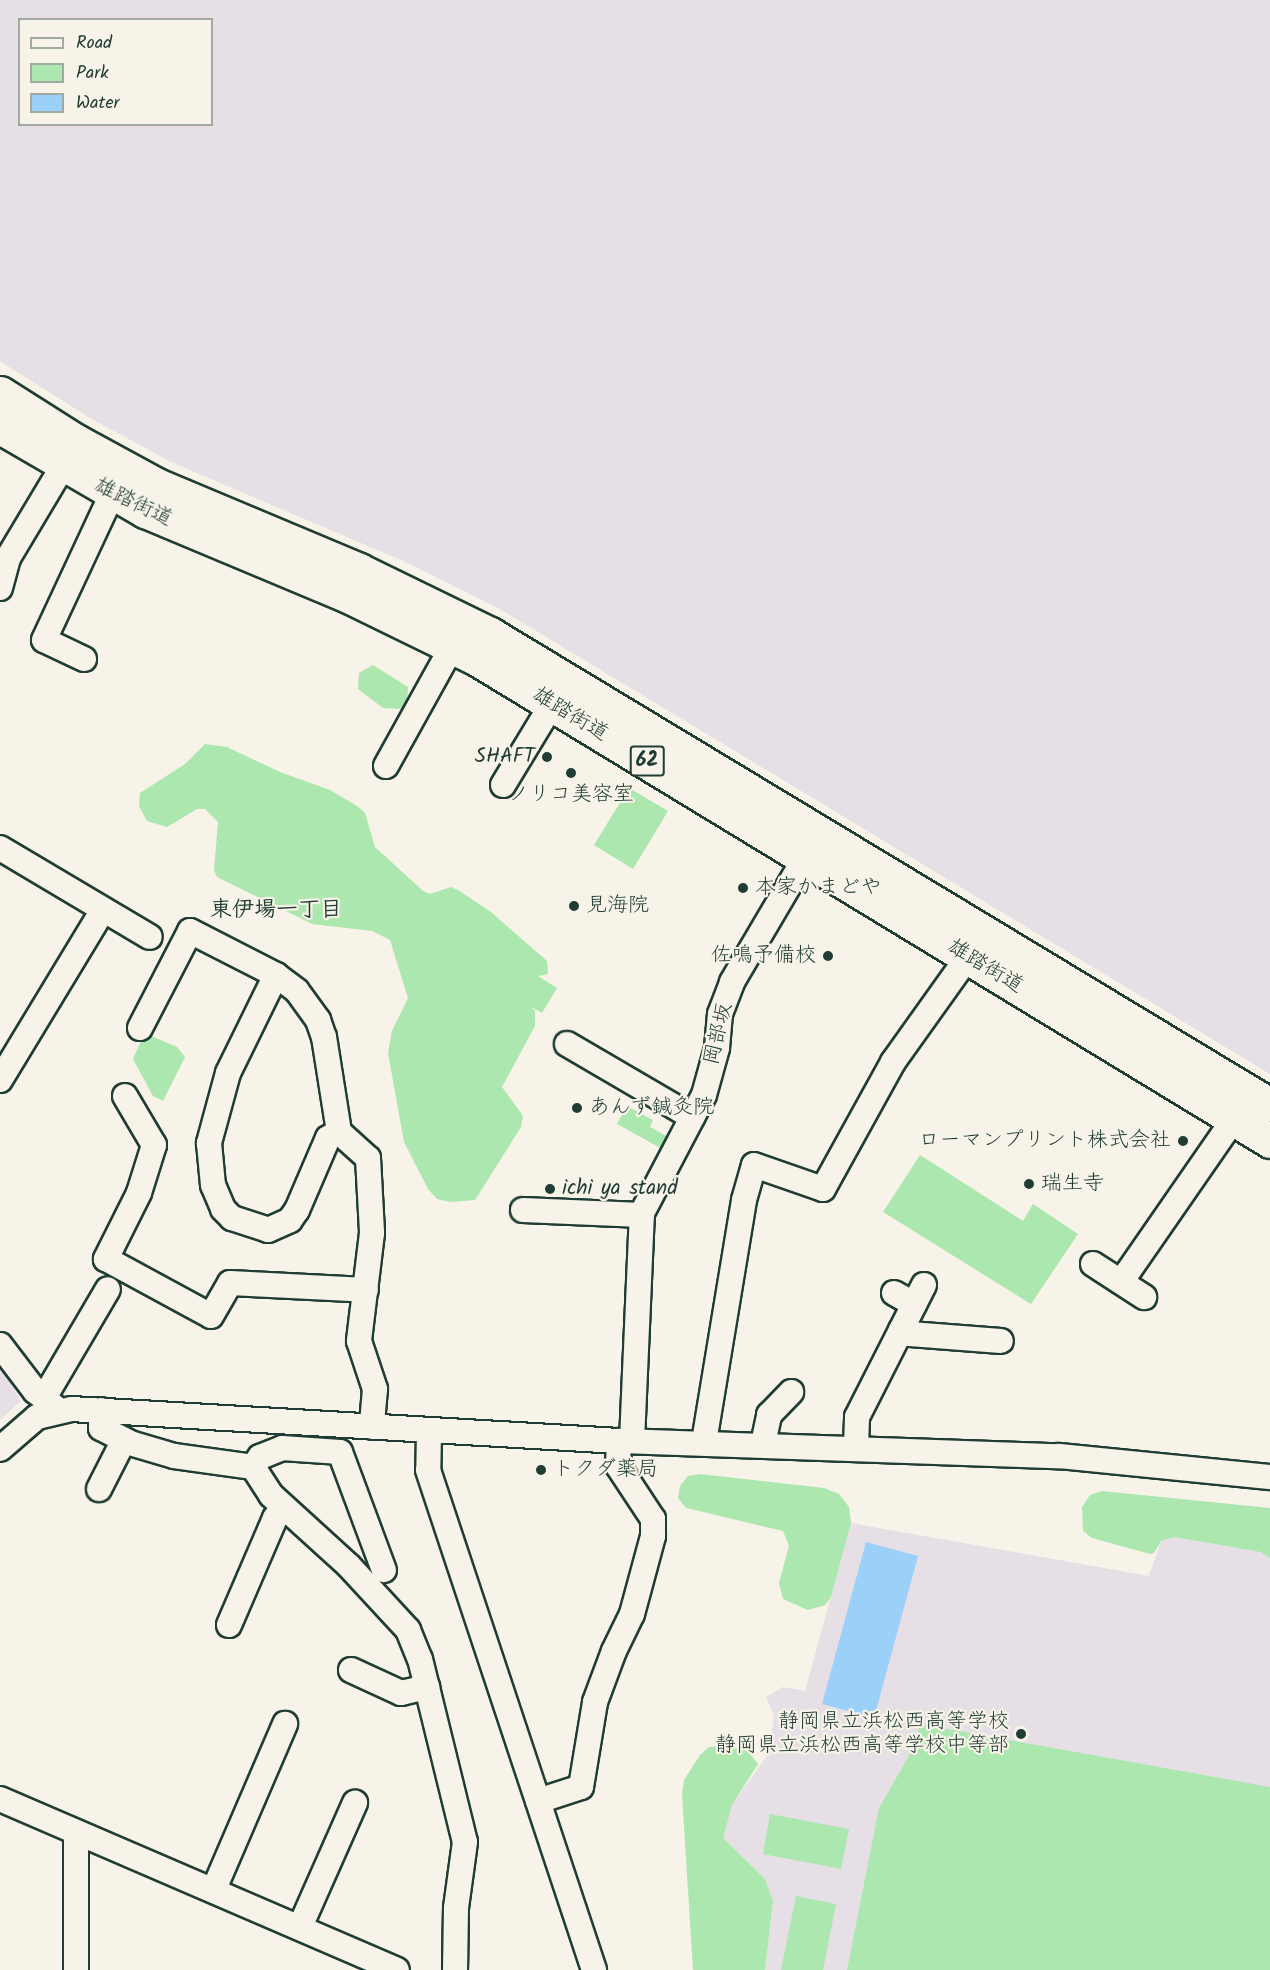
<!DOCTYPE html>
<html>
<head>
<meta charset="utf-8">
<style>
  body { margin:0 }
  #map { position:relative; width:1270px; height:1970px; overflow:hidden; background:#f7f3e8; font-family:Kalam,"Klee One",sans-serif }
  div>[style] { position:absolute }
  .built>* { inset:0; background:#e6dfe6 }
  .green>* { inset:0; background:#abe7ae }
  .water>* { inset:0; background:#9bd0f9 }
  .roads { filter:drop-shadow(2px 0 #1f3d34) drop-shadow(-2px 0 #1f3d34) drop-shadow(0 2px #1f3d34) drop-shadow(0 -2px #1f3d34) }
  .minor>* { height:24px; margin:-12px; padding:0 12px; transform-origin:12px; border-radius:12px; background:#f7f3e8 }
  .primary>* { height:33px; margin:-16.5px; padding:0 16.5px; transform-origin:16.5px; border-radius:16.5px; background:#f7f3e8 }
  .dots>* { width:16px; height:16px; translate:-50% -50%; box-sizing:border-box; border:3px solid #f7f3e8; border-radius:50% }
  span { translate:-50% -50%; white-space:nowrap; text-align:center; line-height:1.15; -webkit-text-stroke:4.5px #f7f3e8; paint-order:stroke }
  .shield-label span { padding:2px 4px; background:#f7f3e8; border:2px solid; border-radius:4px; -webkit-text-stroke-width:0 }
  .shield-label { font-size:20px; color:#1f3d34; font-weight:700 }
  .street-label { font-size:21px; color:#1f3d34 }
  .poi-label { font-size:21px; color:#1f3d34 }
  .right { translate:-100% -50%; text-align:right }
  .left { translate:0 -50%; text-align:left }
  .neighbourhood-label { font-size:22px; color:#1f3d34; font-weight:700 }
  .legend { position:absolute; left:18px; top:18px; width:195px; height:108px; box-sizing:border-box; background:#f7f3e8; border:2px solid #a1aaa0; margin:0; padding:8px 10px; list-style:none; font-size:18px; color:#1f3d34 }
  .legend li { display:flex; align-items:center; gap:12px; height:30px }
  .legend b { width:30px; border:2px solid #a1aaa0 }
</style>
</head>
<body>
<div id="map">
  <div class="built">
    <i style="clip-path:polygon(evenodd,0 0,1270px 0,1270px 1074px,503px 611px,403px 561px,169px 461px,90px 418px,0 361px,0 0,20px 20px,212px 20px,212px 124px,20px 124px,20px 20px)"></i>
    <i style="clip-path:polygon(0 1366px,21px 1401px,0 1420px)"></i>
    <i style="clip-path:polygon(851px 1523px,1149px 1576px,1161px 1541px,1174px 1537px,1260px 1552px,1270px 1558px,1270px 1970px,765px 1970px,773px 1901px,765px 1879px,723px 1838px,723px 1827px,732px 1805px,769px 1753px,774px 1716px,766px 1697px,783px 1687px,805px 1691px)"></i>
  </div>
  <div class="green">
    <i style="clip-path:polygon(373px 665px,408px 687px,407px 703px,400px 709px,383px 708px,358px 689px,359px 673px)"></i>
    <i style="clip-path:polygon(205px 744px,227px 747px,280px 772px,330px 790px,357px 806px,365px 813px,375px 847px,423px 891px,430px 894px,451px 887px,458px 890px,491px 912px,547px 961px,548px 974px,538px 976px,557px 988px,542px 1013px,531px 1007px,535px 1011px,535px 1026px,502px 1087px,523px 1116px,521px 1127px,475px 1200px,450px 1202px,437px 1199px,428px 1189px,404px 1142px,388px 1053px,392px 1031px,408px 998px,390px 940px,372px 931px,312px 924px,217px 877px,214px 870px,218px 822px,205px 809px,197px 809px,167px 827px,147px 821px,139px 806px,140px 793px,185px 764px)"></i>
    <i style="clip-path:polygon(629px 788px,668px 811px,633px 869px,594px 845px)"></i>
    <i style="clip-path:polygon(149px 1035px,177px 1047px,185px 1057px,163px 1101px,153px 1096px,133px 1059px,141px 1041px)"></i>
    <i style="clip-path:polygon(627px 1106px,653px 1120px,650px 1127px,670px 1138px,664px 1150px,617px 1124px)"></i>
    <i style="clip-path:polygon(920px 1155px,1023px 1221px,1033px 1204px,1078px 1234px,1031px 1304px,883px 1212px)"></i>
    <i style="clip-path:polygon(700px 1474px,824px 1488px,839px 1494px,849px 1507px,851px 1523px,831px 1597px,825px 1605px,808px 1610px,783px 1599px,779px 1583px,789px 1546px,783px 1531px,686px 1508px,678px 1498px,680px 1486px,688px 1476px)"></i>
    <i style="clip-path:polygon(1102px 1491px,1270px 1508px,1270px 1558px,1260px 1552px,1174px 1537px,1161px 1541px,1154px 1553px,1150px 1554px,1092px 1538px,1083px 1531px,1082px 1507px,1090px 1495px)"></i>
    <i style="clip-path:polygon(920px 1724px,1270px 1787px,1270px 1970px,847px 1970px,879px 1808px,914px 1747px)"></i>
    <i style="clip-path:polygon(722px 1746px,747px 1750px,758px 1764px,732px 1805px,723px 1838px,765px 1879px,773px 1901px,765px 1970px,693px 1970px,682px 1794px,684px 1780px,700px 1755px,709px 1747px)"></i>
    <i style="clip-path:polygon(770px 1814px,849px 1829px,841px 1869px,763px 1854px)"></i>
    <i style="clip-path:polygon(796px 1896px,836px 1904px,823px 1970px,781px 1970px)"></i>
  </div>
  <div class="water">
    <i style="clip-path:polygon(866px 1542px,918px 1556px,874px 1718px,822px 1704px)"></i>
  </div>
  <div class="roads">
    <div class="minor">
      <i style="left:0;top:588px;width:31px;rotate:-75deg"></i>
      <i style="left:8px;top:558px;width:107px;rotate:-59.1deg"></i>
      <i style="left:84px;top:659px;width:44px;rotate:-154.6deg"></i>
      <i style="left:44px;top:640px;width:161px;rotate:-65deg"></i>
      <i style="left:386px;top:766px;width:136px;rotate:-61deg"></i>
      <i style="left:503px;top:785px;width:95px;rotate:-58.8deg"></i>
      <i style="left:0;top:848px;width:174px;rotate:30.7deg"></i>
      <i style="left:276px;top:975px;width:109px;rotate:116.1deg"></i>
      <i style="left:228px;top:1073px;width:73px;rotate:105.2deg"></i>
      <i style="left:209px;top:1143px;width:42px;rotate:84.6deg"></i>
      <i style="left:213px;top:1185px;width:26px;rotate:67deg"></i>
      <i style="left:223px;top:1209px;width:13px;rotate:45deg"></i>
      <i style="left:232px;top:1218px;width:38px;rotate:18deg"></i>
      <i style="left:268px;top:1230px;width:24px;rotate:-24deg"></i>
      <i style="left:290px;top:1220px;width:12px;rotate:-55deg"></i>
      <i style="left:297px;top:1210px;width:78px;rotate:-66.7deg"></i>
      <i style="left:328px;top:1138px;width:13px;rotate:-29deg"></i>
      <i style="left:339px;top:1132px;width:39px;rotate:42deg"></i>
      <i style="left:368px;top:1158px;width:75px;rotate:86.9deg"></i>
      <i style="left:372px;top:1233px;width:109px;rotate:96.9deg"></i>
      <i style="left:359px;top:1341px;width:51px;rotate:71.6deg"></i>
      <i style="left:375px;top:1389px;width:38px;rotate:95deg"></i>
      <i style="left:140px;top:1028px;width:109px;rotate:-62.7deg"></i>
      <i style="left:190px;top:931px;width:97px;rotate:27.1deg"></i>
      <i style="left:276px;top:975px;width:26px;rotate:37deg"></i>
      <i style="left:297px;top:991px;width:36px;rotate:54deg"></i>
      <i style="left:318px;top:1020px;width:18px;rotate:71deg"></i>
      <i style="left:324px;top:1037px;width:96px;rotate:81deg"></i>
      <i style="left:567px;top:1044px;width:145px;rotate:30.3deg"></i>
      <i style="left:0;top:1080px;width:199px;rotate:-58.8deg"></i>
      <i style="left:125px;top:1096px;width:57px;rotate:59.4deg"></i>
      <i style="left:154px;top:1145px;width:50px;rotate:107.4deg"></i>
      <i style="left:139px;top:1193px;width:74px;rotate:116.6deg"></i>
      <i style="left:106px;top:1259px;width:119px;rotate:28.5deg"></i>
      <i style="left:211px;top:1316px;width:38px;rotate:-60deg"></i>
      <i style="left:230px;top:1283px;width:136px;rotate:2.9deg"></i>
      <i style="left:523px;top:1210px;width:119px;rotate:2.4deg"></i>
      <i style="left:1093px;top:1264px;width:61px;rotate:32.9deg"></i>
      <i style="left:1121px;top:1282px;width:198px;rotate:-55.3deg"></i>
      <i style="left:894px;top:1293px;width:23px;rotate:29deg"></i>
      <i style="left:901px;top:1330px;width:10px;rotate:24deg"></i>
      <i style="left:910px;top:1334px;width:91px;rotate:4.4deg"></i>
      <i style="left:0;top:1345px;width:58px;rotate:52.7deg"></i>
      <i style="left:35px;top:1391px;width:27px;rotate:39deg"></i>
      <i style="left:44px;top:1398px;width:126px;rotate:-59.6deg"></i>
      <i style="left:101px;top:1410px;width:18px;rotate:90deg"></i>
      <i style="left:101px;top:1428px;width:33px;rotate:27deg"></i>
      <i style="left:130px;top:1443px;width:46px;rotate:16.5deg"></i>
      <i style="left:174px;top:1456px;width:80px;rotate:7.9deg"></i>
      <i style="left:253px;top:1467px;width:33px;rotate:57deg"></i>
      <i style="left:271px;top:1495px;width:105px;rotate:42.3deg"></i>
      <i style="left:349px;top:1566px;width:87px;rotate:47.3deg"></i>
      <i style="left:408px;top:1630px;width:31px;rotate:68deg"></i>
      <i style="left:420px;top:1659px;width:188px;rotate:76.2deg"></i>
      <i style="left:465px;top:1842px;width:67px;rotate:97.8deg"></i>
      <i style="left:456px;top:1908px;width:62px;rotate:90.9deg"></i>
      <i style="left:429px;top:1431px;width:39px;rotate:91deg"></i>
      <i style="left:428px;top:1470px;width:527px;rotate:71.63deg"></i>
      <i style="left:632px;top:1441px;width:228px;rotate:-87.5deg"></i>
      <i style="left:642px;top:1213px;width:133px;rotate:-62.3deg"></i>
      <i style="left:704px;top:1095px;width:49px;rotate:-74.5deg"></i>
      <i style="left:717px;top:1048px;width:34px;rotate:-85deg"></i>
      <i style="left:720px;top:1014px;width:34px;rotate:-69deg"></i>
      <i style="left:732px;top:982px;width:144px;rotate:-59.5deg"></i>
      <i style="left:704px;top:1442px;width:245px;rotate:-80.6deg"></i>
      <i style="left:744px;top:1200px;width:36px;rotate:-74deg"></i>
      <i style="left:754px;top:1165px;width:73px;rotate:19.2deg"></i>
      <i style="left:823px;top:1189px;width:145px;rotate:-61.1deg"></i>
      <i style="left:893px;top:1062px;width:129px;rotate:-54.5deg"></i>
      <i style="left:763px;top:1444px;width:30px;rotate:-78deg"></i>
      <i style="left:769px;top:1415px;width:32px;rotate:-46deg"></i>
      <i style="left:856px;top:1447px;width:30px;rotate:-88deg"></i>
      <i style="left:857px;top:1417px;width:148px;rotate:-63.1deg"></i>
      <i style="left:0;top:1449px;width:49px;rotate:-40.9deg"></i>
      <i style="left:37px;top:1417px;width:35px;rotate:-13deg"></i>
      <i style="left:71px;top:1409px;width:549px;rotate:3.34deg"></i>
      <i style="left:619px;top:1441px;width:440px;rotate:2deg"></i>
      <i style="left:1059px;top:1456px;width:212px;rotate:5.7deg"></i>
      <i style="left:253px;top:1467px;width:12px;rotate:-55deg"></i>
      <i style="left:260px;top:1457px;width:24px;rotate:-22deg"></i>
      <i style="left:282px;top:1448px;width:58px;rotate:3.9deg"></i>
      <i style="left:340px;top:1452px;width:126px;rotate:69.6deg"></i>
      <i style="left:99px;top:1489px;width:55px;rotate:-63deg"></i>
      <i style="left:229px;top:1625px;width:116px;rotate:-66.7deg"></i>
      <i style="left:275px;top:1518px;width:13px;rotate:-48deg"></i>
      <i style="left:351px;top:1670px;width:55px;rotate:24.7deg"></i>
      <i style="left:401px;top:1693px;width:27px;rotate:-13deg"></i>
      <i style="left:0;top:1799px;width:432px;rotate:23.3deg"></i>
      <i style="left:538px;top:1801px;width:45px;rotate:-18deg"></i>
      <i style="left:581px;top:1787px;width:86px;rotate:-80.6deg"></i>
      <i style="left:595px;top:1702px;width:54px;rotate:-69.6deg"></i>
      <i style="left:614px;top:1651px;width:41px;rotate:-64.1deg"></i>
      <i style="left:632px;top:1614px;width:81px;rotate:-74.9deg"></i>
      <i style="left:653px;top:1536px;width:17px;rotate:-90deg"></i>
      <i style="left:653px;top:1519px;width:64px;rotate:-123.4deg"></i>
      <i style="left:618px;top:1466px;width:25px;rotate:-88deg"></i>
      <i style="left:214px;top:1889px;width:180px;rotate:-66.7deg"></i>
      <i style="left:300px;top:1927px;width:136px;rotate:-66.1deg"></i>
      <i style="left:76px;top:1970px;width:127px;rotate:-90deg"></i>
      <i style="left:76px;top:1843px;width:10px;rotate:-66deg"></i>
    </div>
    <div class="primary">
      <i style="left:0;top:393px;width:90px;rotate:32.3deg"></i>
      <i style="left:76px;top:441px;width:92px;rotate:28.5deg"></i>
      <i style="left:157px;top:485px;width:219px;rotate:22.8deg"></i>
      <i style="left:359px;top:570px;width:146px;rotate:26deg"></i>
      <i style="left:490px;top:634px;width:911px;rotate:31.13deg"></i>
      <i style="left:0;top:427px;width:168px;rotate:30.1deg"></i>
      <i style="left:145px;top:511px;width:220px;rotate:22.7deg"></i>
      <i style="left:348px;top:596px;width:144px;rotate:26deg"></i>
      <i style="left:477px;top:659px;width:928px;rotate:31.29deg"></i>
    </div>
  </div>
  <div class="dots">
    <i style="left:547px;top:757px;background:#1f3d34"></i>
    <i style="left:571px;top:773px;background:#1f3d34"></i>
    <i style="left:743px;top:888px;background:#1f3d34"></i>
    <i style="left:574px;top:906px;background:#1f3d34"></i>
    <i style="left:828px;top:956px;background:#1f3d34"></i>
    <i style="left:577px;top:1108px;background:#1f3d34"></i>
    <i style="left:1183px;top:1141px;background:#1f3d34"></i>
    <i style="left:1029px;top:1184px;background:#1f3d34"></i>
    <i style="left:550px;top:1189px;background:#1f3d34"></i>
    <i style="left:541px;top:1470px;background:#1f3d34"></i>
    <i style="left:1021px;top:1734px;background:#1f3d34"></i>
  </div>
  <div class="shield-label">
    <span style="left:647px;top:761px">62</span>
  </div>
  <div class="street-label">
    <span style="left:133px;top:503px;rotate:26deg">雄踏街道</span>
    <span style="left:570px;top:715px;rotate:31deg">雄踏街道</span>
    <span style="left:985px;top:967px;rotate:31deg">雄踏街道</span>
    <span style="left:719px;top:1034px;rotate:-77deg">岡部坂</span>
  </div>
  <div class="poi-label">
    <span class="right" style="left:535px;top:757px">SHAFT</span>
    <span style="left:571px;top:795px">ノリコ美容室</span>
    <span class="left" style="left:755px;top:888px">本家かまどや</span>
    <span class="left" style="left:586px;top:906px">見海院</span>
    <span class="right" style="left:816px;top:956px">佐鳴予備校</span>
    <span class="left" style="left:589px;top:1108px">あんず鍼灸院</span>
    <span class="right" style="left:1171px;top:1141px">ローマンプリント株式会社</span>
    <span class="left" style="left:1041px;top:1184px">瑞生寺</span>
    <span class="left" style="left:562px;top:1189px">ichi ya stand</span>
    <span class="left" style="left:553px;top:1470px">トクダ薬局</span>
    <span class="right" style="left:1009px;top:1734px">静岡県立浜松西高等学校<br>静岡県立浜松西高等学校中等部</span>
  </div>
  <div class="neighbourhood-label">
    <span style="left:276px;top:911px">東伊場一丁目</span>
  </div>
  <ul class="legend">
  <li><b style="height:8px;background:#f7f3e8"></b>Road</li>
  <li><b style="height:16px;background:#abe7ae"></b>Park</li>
  <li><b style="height:16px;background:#9bd0f9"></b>Water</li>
  </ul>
</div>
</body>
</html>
